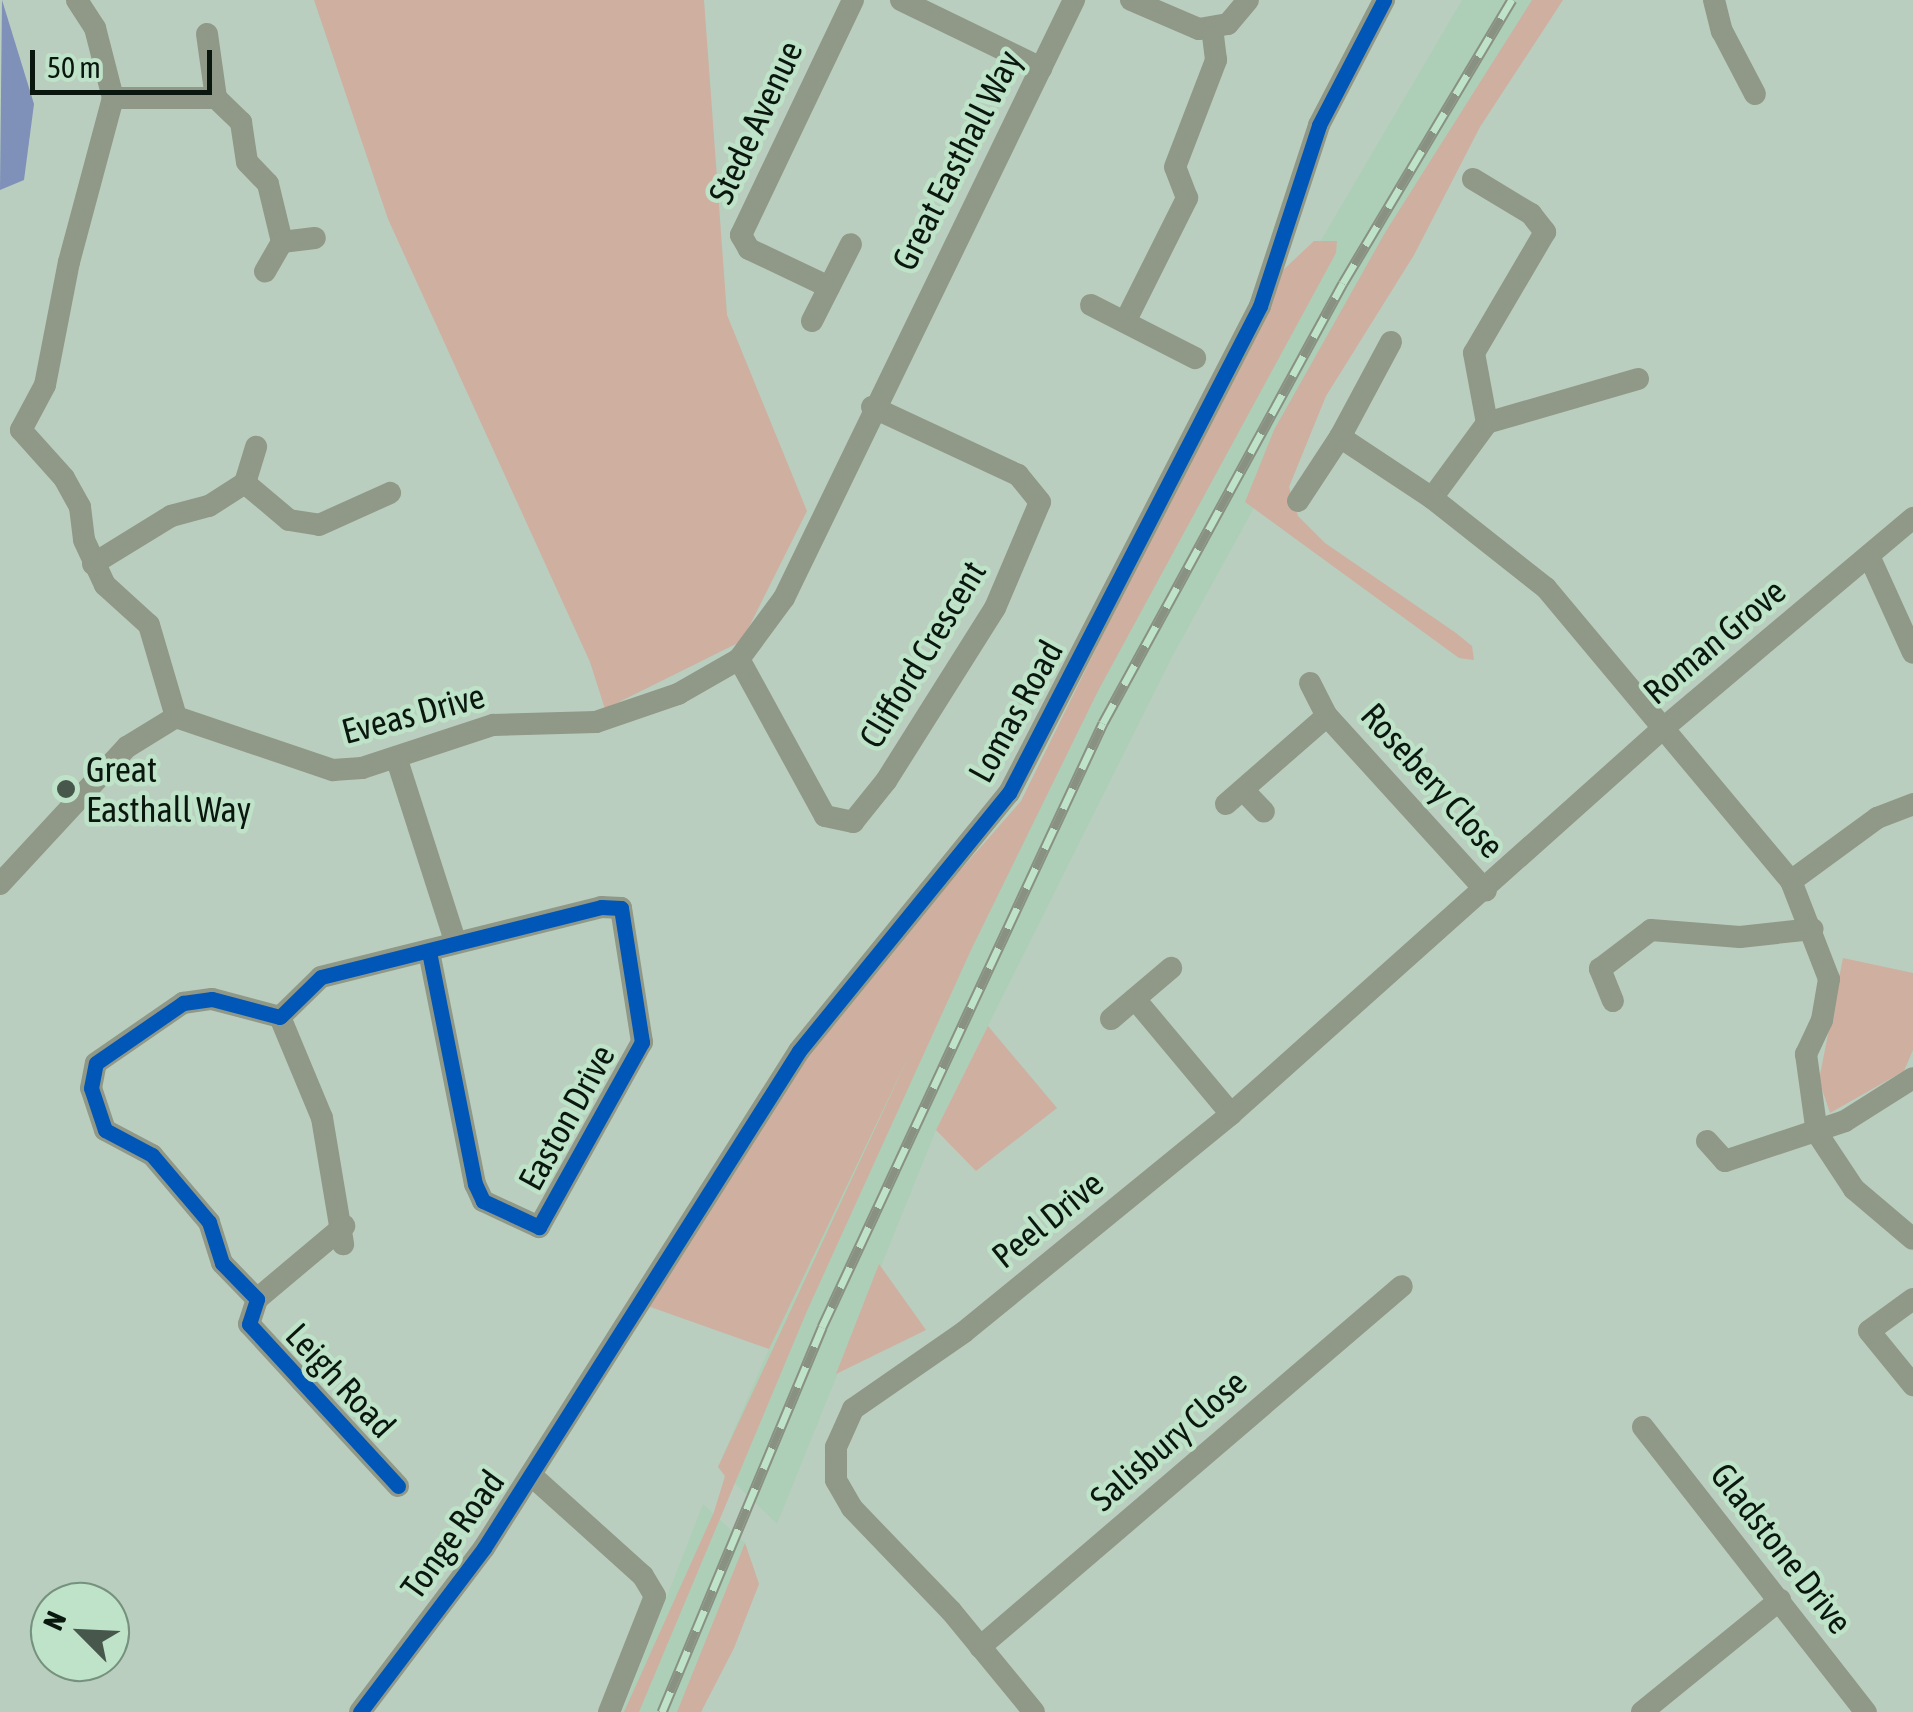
<!DOCTYPE html>
<html>
<head>
<meta charset="utf-8">
<style>
  body { margin:0 }
  #map { position:relative; width:1913px; height:1712px; overflow:hidden; background:#b9cebf; font-family:"Asap Condensed",sans-serif }
  div>[style] { position:absolute }
  .built>* { inset:0; background:#adcfb7 }
  .green>* { inset:0; background:#cfaf9f }
  .water>* { inset:0; background:#7f90b9 }
  .street>* { height:22px; margin:-11px; padding:0 11px; transform-origin:11px; border-radius:11px; background:#909888 }
  .rail>* { height:11px; margin-top:-5.5px; transform-origin:0; background:repeating-linear-gradient(90deg,#bee3c8 0 22px,#899183 0 44px); box-sizing:border-box; border-block:2px solid #899183 }
  .cycleway>* { height:15px; margin:-7.5px; padding:0 7.5px; transform-origin:7.5px; border-radius:7.5px; background:#0057b8 }
  .dots>* { width:28px; height:28px; translate:-50% -50%; box-sizing:border-box; border:5px solid #bee3c8; border-radius:50% }
  span { translate:-50% -50%; white-space:nowrap; text-align:center; line-height:1.15; -webkit-text-stroke:9px #bee3c8; paint-order:stroke }
  .street-label { font-size:35px; color:#0a170e }
  .poi-label { font-size:35px; color:#0a170e }
  .left { translate:0 -50%; text-align:left }
  .north { position:absolute; left:30px; top:1582px; width:100px; height:100px; box-sizing:border-box; background:#bee3c8; border:2px solid #76917e; border-radius:50%; rotate:294deg; font-size:28px; font-weight:700; line-height:40px; text-align:center; color:#0a170e }
  .north::after { content:''; display:block; margin:auto; width:35px; height:45px; background:#47574c; clip-path:polygon(50% 0,100% 100%,50% 72%,0 100%) }
  .scale { position:absolute; left:30px; top:50px; width:182px; height:45px; box-sizing:border-box; border:5px solid #0a170e; border-top:0; padding-left:12px; font-size:30px; line-height:35px; white-space:nowrap; color:#0a170e; -webkit-text-stroke:8px #bee3c8; paint-order:stroke }
</style>
</head>
<body>
<div id="map">
  <div class="built">
    <i style="clip-path:polygon(1462px 0,1551px 0,1341px 350px,1173px 655px,936px 1130px,777px 1524px,718px 1467px,787px 1307px,1112px 619px,1300px 276px)"></i>
    <i style="clip-path:polygon(703px 1504px,745px 1543px,759px 1584px,701px 1712px,622px 1712px)"></i>
  </div>
  <div class="green">
    <i style="clip-path:polygon(314px 0,704px 0,727px 315px,807px 511px,742px 641px,605px 709px,590px 662px,388px 219px)"></i>
    <i style="clip-path:polygon(1532px 0,1563px 0,1480px 127px,1414px 255px,1326px 396px,1289px 487px,1298px 516px,1325px 543px,1456px 633px,1472px 646px,1474px 660px,1459px 658px,1245px 502px,1274px 430px,1386px 231px)"></i>
    <i style="clip-path:polygon(1314px 241px,1337px 241px,1336px 253px,1098px 691px,971px 950px,807px 1311px,639px 1712px,624px 1712px,714px 1512px,725px 1476px,718px 1467px,913px 1047px,769px 1349px,642px 1304px,826px 1023px,1021px 801px,1282px 271px)"></i>
    <i style="clip-path:polygon(1843px 958px,1913px 973px,1913px 1050px,1904px 1071px,1830px 1113px,1819px 1080px)"></i>
    <i style="clip-path:polygon(988px 1026px,1057px 1108px,976px 1171px,936px 1130px)"></i>
    <i style="clip-path:polygon(879px 1264px,926px 1330px,836px 1374px)"></i>
    <i style="clip-path:polygon(745px 1543px,759px 1584px,734px 1648px,701px 1712px,677px 1712px)"></i>
  </div>
  <div class="water">
    <i style="clip-path:polygon(2px 0,34px 104px,24px 180px,0 190px)"></i>
  </div>
  <div class="street">
    <i style="left:901px;top:0;width:156px;rotate:25.9deg"></i>
    <i style="left:1131px;top:0;width:74px;rotate:23.1deg"></i>
    <i style="left:1199px;top:29px;width:29px;rotate:-10deg"></i>
    <i style="left:1228px;top:24px;width:31px;rotate:-50deg"></i>
    <i style="left:1714px;top:0;width:32px;rotate:76deg"></i>
    <i style="left:1722px;top:31px;width:71px;rotate:62.4deg"></i>
    <i style="left:207px;top:34px;width:65px;rotate:82deg"></i>
    <i style="left:113px;top:98px;width:103px"></i>
    <i style="left:216px;top:98px;width:35px;rotate:44deg"></i>
    <i style="left:241px;top:122px;width:40px;rotate:81.5deg"></i>
    <i style="left:247px;top:162px;width:30px;rotate:46deg"></i>
    <i style="left:268px;top:184px;width:60px;rotate:76.4deg"></i>
    <i style="left:282px;top:242px;width:34px;rotate:120deg"></i>
    <i style="left:1473px;top:179px;width:68px;rotate:31.1deg"></i>
    <i style="left:1531px;top:214px;width:23px;rotate:52deg"></i>
    <i style="left:1545px;top:232px;width:140px;rotate:120.4deg"></i>
    <i style="left:1474px;top:353px;width:71px;rotate:79.5deg"></i>
    <i style="left:282px;top:242px;width:33px;rotate:-7deg"></i>
    <i style="left:829px;top:287px;width:89px;rotate:-154.6deg"></i>
    <i style="left:749px;top:249px;width:16px;rotate:-120deg"></i>
    <i style="left:741px;top:235px;width:260px;rotate:-64.5deg"></i>
    <i style="left:1091px;top:305px;width:117px;rotate:27deg"></i>
    <i style="left:812px;top:321px;width:86px;rotate:-63.1deg"></i>
    <i style="left:1125px;top:322px;width:139px;rotate:-63.4deg"></i>
    <i style="left:1187px;top:198px;width:33px;rotate:-111deg"></i>
    <i style="left:1175px;top:167px;width:115px;rotate:-69deg"></i>
    <i style="left:1216px;top:60px;width:31px;rotate:-97deg"></i>
    <i style="left:1391px;top:342px;width:108px;rotate:118.2deg"></i>
    <i style="left:1340px;top:437px;width:110px;rotate:33.5deg"></i>
    <i style="left:1638px;top:379px;width:157px;rotate:163.8deg"></i>
    <i style="left:1487px;top:423px;width:93px;rotate:126.3deg"></i>
    <i style="left:1432px;top:498px;width:145px;rotate:38.3deg"></i>
    <i style="left:1546px;top:588px;width:382px;rotate:50.1deg"></i>
    <i style="left:1791px;top:881px;width:105px;rotate:68.8deg"></i>
    <i style="left:1829px;top:979px;width:42px;rotate:99.7deg"></i>
    <i style="left:1822px;top:1020px;width:38px;rotate:115deg"></i>
    <i style="left:1806px;top:1054px;width:80px;rotate:82.1deg"></i>
    <i style="left:1817px;top:1133px;width:67px;rotate:56.5deg"></i>
    <i style="left:1854px;top:1189px;width:77px;rotate:40.3deg"></i>
    <i style="left:21px;top:430px;width:51px;rotate:-61.9deg"></i>
    <i style="left:45px;top:385px;width:125px;rotate:-79deg"></i>
    <i style="left:69px;top:262px;width:170px;rotate:-75deg"></i>
    <i style="left:113px;top:98px;width:72px;rotate:-104.4deg"></i>
    <i style="left:95px;top:28px;width:33px;rotate:-123deg"></i>
    <i style="left:21px;top:430px;width:64px;rotate:48.1deg"></i>
    <i style="left:64px;top:478px;width:33px;rotate:61deg"></i>
    <i style="left:80px;top:507px;width:33px;rotate:83deg"></i>
    <i style="left:84px;top:540px;width:50px;rotate:65deg"></i>
    <i style="left:105px;top:585px;width:59px;rotate:42.3deg"></i>
    <i style="left:149px;top:625px;width:96px;rotate:73.6deg"></i>
    <i style="left:245px;top:483px;width:38px;rotate:-73deg"></i>
    <i style="left:1298px;top:501px;width:77px;rotate:-56.7deg"></i>
    <i style="left:1870px;top:558px;width:104px;rotate:65.6deg"></i>
    <i style="left:93px;top:564px;width:92px;rotate:-31.6deg"></i>
    <i style="left:171px;top:516px;width:39px;rotate:-15deg"></i>
    <i style="left:209px;top:506px;width:43px;rotate:-32.6deg"></i>
    <i style="left:245px;top:483px;width:57px;rotate:40.1deg"></i>
    <i style="left:289px;top:520px;width:30px;rotate:9deg"></i>
    <i style="left:319px;top:525px;width:78px;rotate:-24.3deg"></i>
    <i style="left:739px;top:659px;width:179px;rotate:61.3deg"></i>
    <i style="left:825px;top:816px;width:29px;rotate:12deg"></i>
    <i style="left:853px;top:822px;width:53px;rotate:-51.2deg"></i>
    <i style="left:886px;top:781px;width:204px;rotate:-57.8deg"></i>
    <i style="left:995px;top:608px;width:115px;rotate:-67deg"></i>
    <i style="left:1040px;top:502px;width:35px;rotate:-129deg"></i>
    <i style="left:1018px;top:475px;width:161px;rotate:-155deg"></i>
    <i style="left:1310px;top:683px;width:37px;rotate:63deg"></i>
    <i style="left:1327px;top:716px;width:236px;rotate:47.7deg"></i>
    <i style="left:176px;top:717px;width:166px;rotate:18.7deg"></i>
    <i style="left:333px;top:770px;width:29px;rotate:-4deg"></i>
    <i style="left:362px;top:768px;width:138px;rotate:-18.2deg"></i>
    <i style="left:493px;top:725px;width:103px;rotate:-1.7deg"></i>
    <i style="left:596px;top:722px;width:87px;rotate:-18.9deg"></i>
    <i style="left:678px;top:694px;width:70px;rotate:-29.8deg"></i>
    <i style="left:739px;top:659px;width:76px;rotate:-53.6deg"></i>
    <i style="left:784px;top:598px;width:665px;rotate:-64.13deg"></i>
    <i style="left:397px;top:760px;width:190px;rotate:72.2deg"></i>
    <i style="left:1243px;top:790px;width:30px;rotate:46deg"></i>
    <i style="left:1226px;top:804px;width:134px;rotate:-41.1deg"></i>
    <i style="left:1791px;top:881px;width:107px;rotate:-36.2deg"></i>
    <i style="left:1877px;top:818px;width:39px;rotate:-21deg"></i>
    <i style="left:0;top:884px;width:187px;rotate:-47.2deg"></i>
    <i style="left:127px;top:747px;width:57px;rotate:-31.5deg"></i>
    <i style="left:1135px;top:999px;width:150px;rotate:50.1deg"></i>
    <i style="left:1613px;top:1001px;width:35px;rotate:-112deg"></i>
    <i style="left:1600px;top:969px;width:64px;rotate:-37.4deg"></i>
    <i style="left:1651px;top:930px;width:89px;rotate:4.5deg"></i>
    <i style="left:1740px;top:937px;width:73px;rotate:-6.3deg"></i>
    <i style="left:280px;top:1017px;width:109px;rotate:67.4deg"></i>
    <i style="left:322px;top:1118px;width:128px;rotate:80.5deg"></i>
    <i style="left:1111px;top:1019px;width:79px;rotate:-40.4deg"></i>
    <i style="left:1707px;top:1141px;width:27px;rotate:48deg"></i>
    <i style="left:1725px;top:1161px;width:126px;rotate:-18.4deg"></i>
    <i style="left:1845px;top:1121px;width:80px;rotate:-32.3deg"></i>
    <i style="left:257px;top:1299px;width:114px;rotate:-40deg"></i>
    <i style="left:1913px;top:1299px;width:54px;rotate:144deg"></i>
    <i style="left:1869px;top:1331px;width:70px;rotate:50.8deg"></i>
    <i style="left:1643px;top:1427px;width:362px;rotate:52deg"></i>
    <i style="left:532px;top:1476px;width:149px;rotate:42deg"></i>
    <i style="left:643px;top:1576px;width:23px;rotate:59deg"></i>
    <i style="left:655px;top:1596px;width:125px;rotate:111.6deg"></i>
    <i style="left:398px;top:1486px;width:220px;rotate:-132.6deg"></i>
    <i style="left:249px;top:1324px;width:26px;rotate:-72deg"></i>
    <i style="left:257px;top:1299px;width:50px;rotate:-134.2deg"></i>
    <i style="left:222px;top:1263px;width:43px;rotate:-107.6deg"></i>
    <i style="left:209px;top:1222px;width:88px;rotate:-130.4deg"></i>
    <i style="left:152px;top:1155px;width:53px;rotate:-152deg"></i>
    <i style="left:105px;top:1130px;width:44px;rotate:-108.4deg"></i>
    <i style="left:91px;top:1088px;width:25px;rotate:-79deg"></i>
    <i style="left:96px;top:1063px;width:106px;rotate:-34.6deg"></i>
    <i style="left:183px;top:1003px;width:29px;rotate:-8deg"></i>
    <i style="left:212px;top:999px;width:70px;rotate:14.8deg"></i>
    <i style="left:280px;top:1017px;width:57px;rotate:-44.3deg"></i>
    <i style="left:321px;top:977px;width:289px;rotate:-14deg"></i>
    <i style="left:601px;top:907px;width:20px;rotate:3deg"></i>
    <i style="left:621px;top:908px;width:136px;rotate:81.1deg"></i>
    <i style="left:642px;top:1042px;width:212px;rotate:119.1deg"></i>
    <i style="left:539px;top:1227px;width:62px;rotate:-155.1deg"></i>
    <i style="left:483px;top:1201px;width:19px;rotate:-115deg"></i>
    <i style="left:475px;top:1184px;width:237px;rotate:-101.2deg"></i>
    <i style="left:980px;top:1647px;width:555px;rotate:-40.55deg"></i>
    <i style="left:360px;top:1712px;width:206px;rotate:-52.9deg"></i>
    <i style="left:484px;top:1548px;width:588px;rotate:-57.63deg"></i>
    <i style="left:799px;top:1051px;width:333px;rotate:-50.9deg"></i>
    <i style="left:1009px;top:793px;width:548px;rotate:-62.73deg"></i>
    <i style="left:1260px;top:306px;width:190px;rotate:-71.9deg"></i>
    <i style="left:1319px;top:125px;width:141px;rotate:-62.5deg"></i>
    <i style="left:1034px;top:1712px;width:131px;rotate:-129.4deg"></i>
    <i style="left:951px;top:1611px;width:143px;rotate:-133.9deg"></i>
    <i style="left:852px;top:1508px;width:32px;rotate:-120deg"></i>
    <i style="left:836px;top:1480px;width:33px;rotate:-90deg"></i>
    <i style="left:836px;top:1447px;width:42px;rotate:-65.9deg"></i>
    <i style="left:853px;top:1409px;width:135px;rotate:-34.7deg"></i>
    <i style="left:964px;top:1332px;width:345px;rotate:-39.2deg"></i>
    <i style="left:1231px;top:1114px;width:575px;rotate:-41.76deg"></i>
    <i style="left:1660px;top:731px;width:331px;rotate:-40.1deg"></i>
    <i style="left:1642px;top:1712px;width:178px;rotate:-39.1deg"></i>
  </div>
  <div class="rail">
    <i style="left:662px;top:1712px;width:417px;rotate:-67.4deg"></i>
    <i style="left:822px;top:1327px;width:666px;rotate:-65.05deg"></i>
    <i style="left:1103px;top:723px;width:501px;rotate:-61.39deg"></i>
    <i style="left:1343px;top:283px;width:330px;rotate:-59.2deg"></i>
  </div>
  <div class="cycleway">
    <i style="left:398px;top:1486px;width:220px;rotate:-132.6deg"></i>
    <i style="left:249px;top:1324px;width:26px;rotate:-72deg"></i>
    <i style="left:257px;top:1299px;width:50px;rotate:-134.2deg"></i>
    <i style="left:222px;top:1263px;width:43px;rotate:-107.6deg"></i>
    <i style="left:209px;top:1222px;width:88px;rotate:-130.4deg"></i>
    <i style="left:152px;top:1155px;width:53px;rotate:-152deg"></i>
    <i style="left:105px;top:1130px;width:44px;rotate:-108.4deg"></i>
    <i style="left:91px;top:1088px;width:25px;rotate:-79deg"></i>
    <i style="left:96px;top:1063px;width:106px;rotate:-34.6deg"></i>
    <i style="left:183px;top:1003px;width:29px;rotate:-8deg"></i>
    <i style="left:212px;top:999px;width:70px;rotate:14.8deg"></i>
    <i style="left:280px;top:1017px;width:57px;rotate:-44.3deg"></i>
    <i style="left:321px;top:977px;width:289px;rotate:-14deg"></i>
    <i style="left:601px;top:907px;width:20px;rotate:3deg"></i>
    <i style="left:621px;top:908px;width:136px;rotate:81.1deg"></i>
    <i style="left:642px;top:1042px;width:212px;rotate:119.1deg"></i>
    <i style="left:539px;top:1227px;width:62px;rotate:-155.1deg"></i>
    <i style="left:483px;top:1201px;width:19px;rotate:-115deg"></i>
    <i style="left:475px;top:1184px;width:237px;rotate:-101.2deg"></i>
    <i style="left:360px;top:1712px;width:206px;rotate:-52.9deg"></i>
    <i style="left:484px;top:1548px;width:588px;rotate:-57.63deg"></i>
    <i style="left:799px;top:1051px;width:333px;rotate:-50.9deg"></i>
    <i style="left:1009px;top:793px;width:548px;rotate:-62.73deg"></i>
    <i style="left:1260px;top:306px;width:190px;rotate:-71.9deg"></i>
    <i style="left:1319px;top:125px;width:141px;rotate:-62.5deg"></i>
  </div>
  <div class="dots">
    <i style="left:66px;top:789px;background:#47574c"></i>
  </div>
  <div class="street-label">
    <span style="left:755px;top:122px;rotate:-65deg">Stede Avenue</span>
    <span style="left:956px;top:160px;rotate:-63deg">Great Easthall Way</span>
    <span style="left:1714px;top:641px;rotate:-40deg">Roman Grove</span>
    <span style="left:922px;top:654px;rotate:-59deg">Clifford Crescent</span>
    <span style="left:1015px;top:711px;rotate:-61deg">Lomas Road</span>
    <span style="left:413px;top:713px;rotate:-15deg">Eveas Drive</span>
    <span style="left:1433px;top:780px;rotate:48deg">Rosebery Close</span>
    <span style="left:566px;top:1117px;rotate:-61deg">Easton Drive</span>
    <span style="left:1047px;top:1219px;rotate:-39deg">Peel Drive</span>
    <span style="left:341px;top:1380px;rotate:47deg">Leigh Road</span>
    <span style="left:1168px;top:1440px;rotate:-41deg">Salisbury Close</span>
    <span style="left:452px;top:1534px;rotate:-54deg">Tonge Road</span>
    <span style="left:1782px;top:1548px;rotate:52deg">Gladstone Drive</span>
  </div>
  <div class="poi-label">
    <span class="left" style="left:86px;top:789px">Great<br>Easthall Way</span>
  </div>
  <div class="north">N</div>
  <div class="scale">50 m</div>
</div>
</body>
</html>
